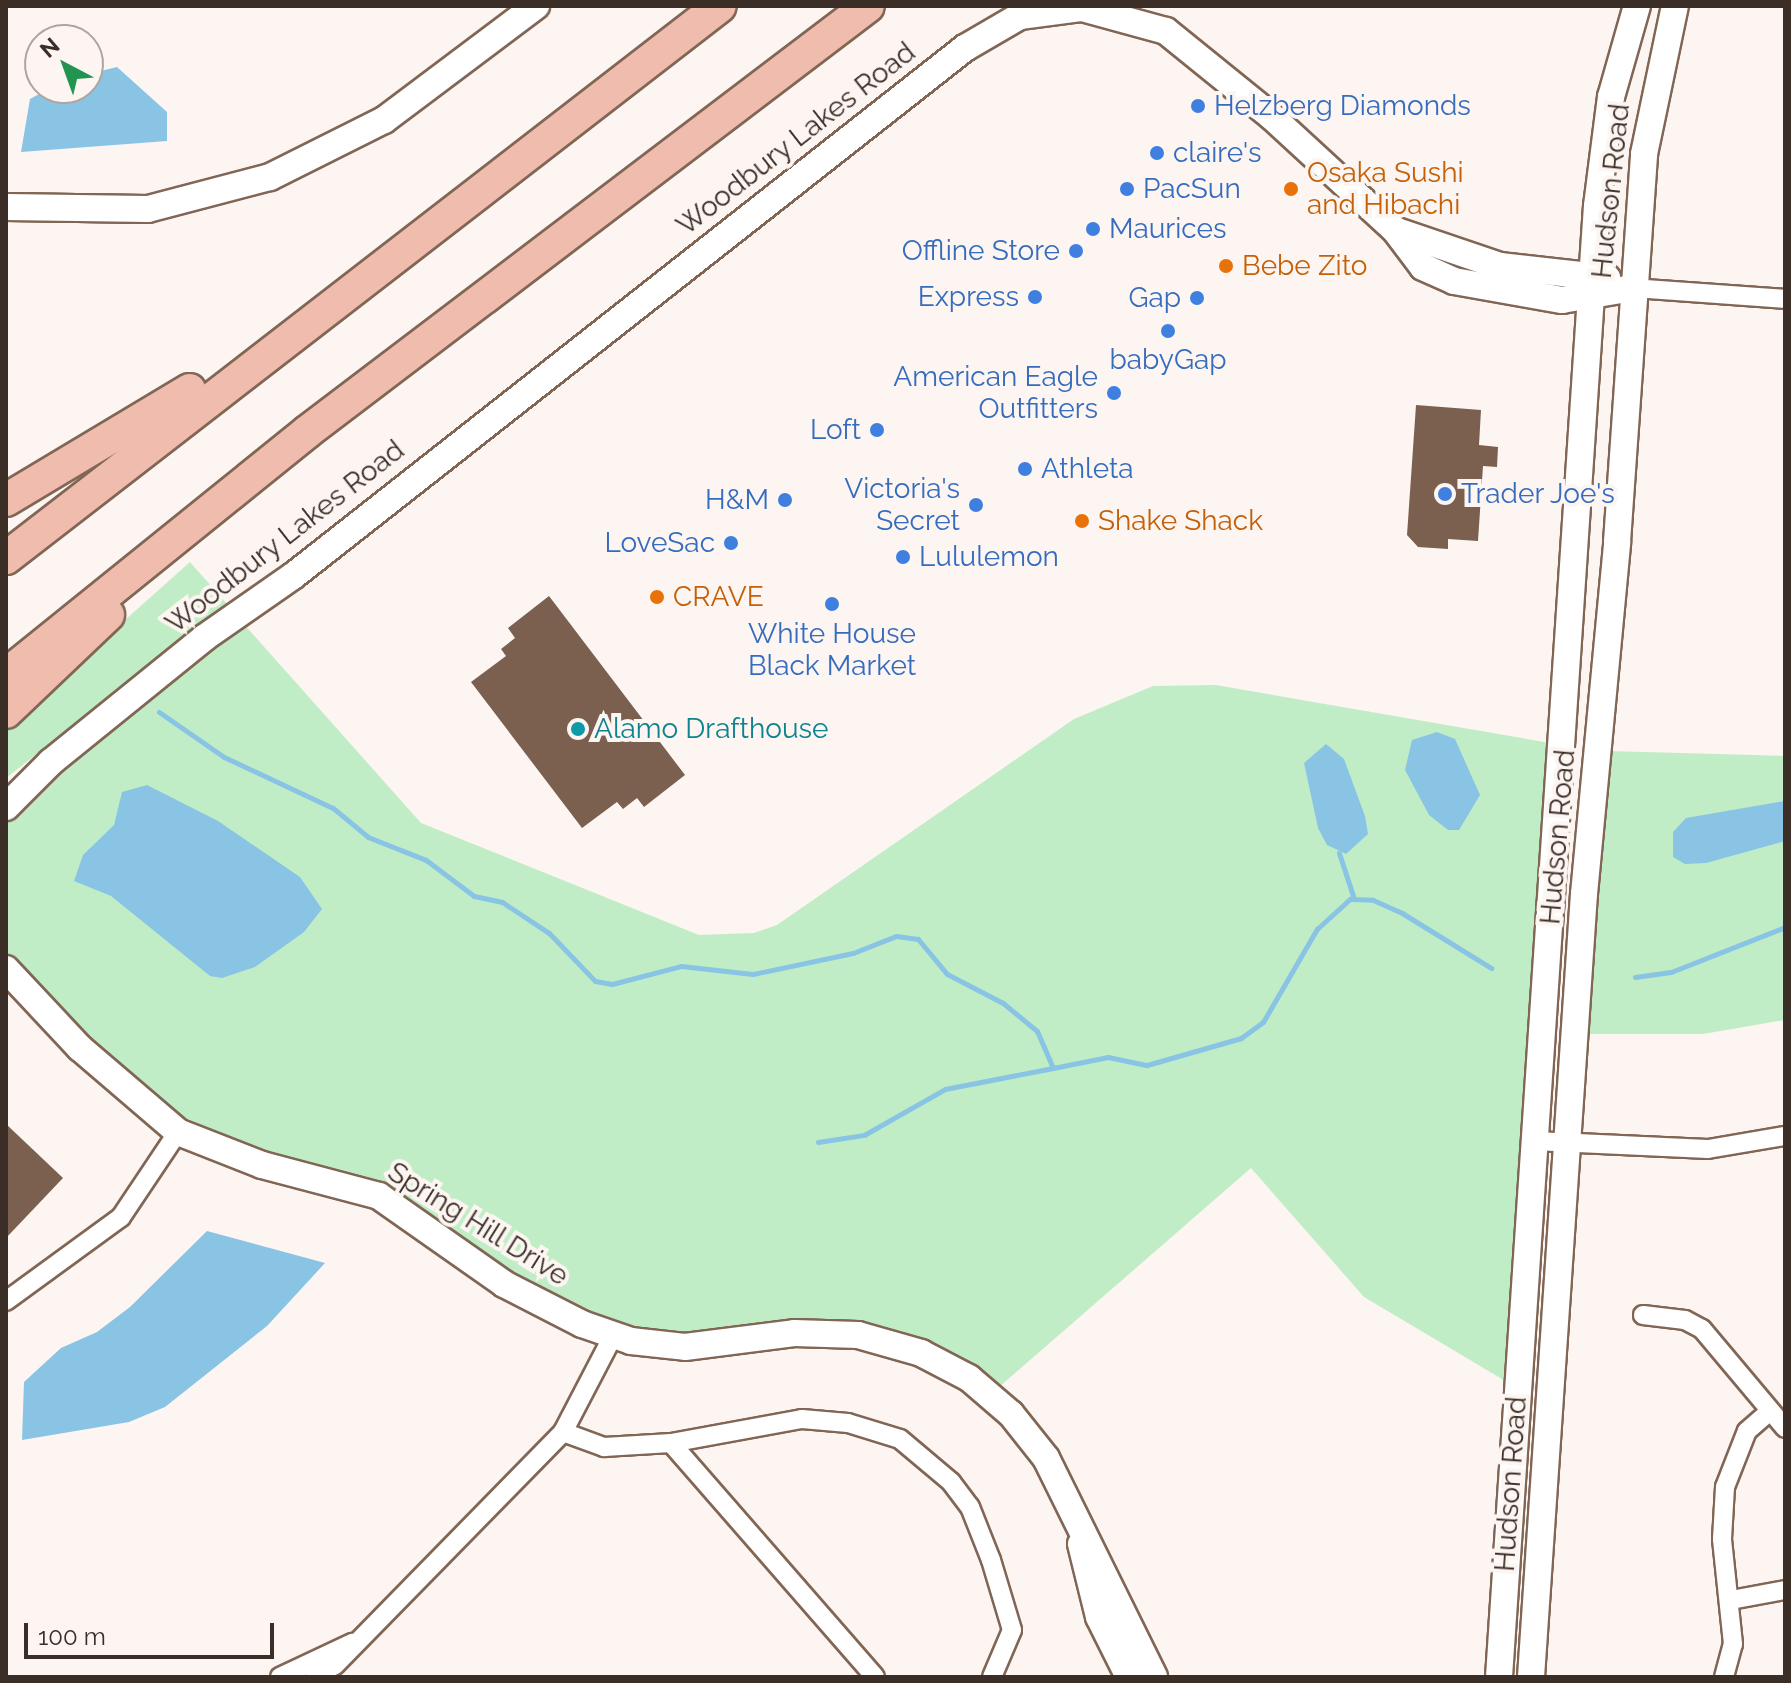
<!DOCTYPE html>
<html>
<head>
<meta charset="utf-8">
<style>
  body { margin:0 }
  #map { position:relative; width:1791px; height:1683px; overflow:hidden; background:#fcf5f1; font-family:Raleway,sans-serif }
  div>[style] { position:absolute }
  .green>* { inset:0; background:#c1edc6 }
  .water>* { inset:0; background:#89c4e5 }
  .stream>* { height:5px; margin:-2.5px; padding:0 2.5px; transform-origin:2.5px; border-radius:2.5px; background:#89c4e5 }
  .building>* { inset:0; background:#7b604f }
  .roads { filter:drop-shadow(2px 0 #816655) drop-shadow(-2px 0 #816655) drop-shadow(0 2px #816655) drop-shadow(0 -2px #816655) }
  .street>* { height:18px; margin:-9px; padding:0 9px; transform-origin:9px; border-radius:9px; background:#fff }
  .secondary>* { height:26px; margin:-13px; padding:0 13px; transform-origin:13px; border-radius:13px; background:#fff }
  .highway>* { height:32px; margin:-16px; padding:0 16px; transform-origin:16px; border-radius:16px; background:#efbcae }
  .dots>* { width:22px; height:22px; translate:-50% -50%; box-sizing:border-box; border:4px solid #fcf5f1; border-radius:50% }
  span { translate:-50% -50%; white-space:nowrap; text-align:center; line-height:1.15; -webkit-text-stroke:8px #fcf5f1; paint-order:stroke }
  .shop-label { font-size:28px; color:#366cbe }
  .left { translate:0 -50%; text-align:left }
  .right { translate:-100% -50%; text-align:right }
  .street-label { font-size:28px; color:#3a2e27 }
  .food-label { font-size:28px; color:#c56008 }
  .culture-label { font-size:28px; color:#0d838f }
  .frame { position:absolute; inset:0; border:8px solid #3a2e27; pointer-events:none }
  .north { position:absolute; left:24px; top:24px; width:80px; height:80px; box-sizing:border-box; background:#fcf5f1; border:2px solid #aea5a0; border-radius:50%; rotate:319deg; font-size:22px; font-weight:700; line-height:32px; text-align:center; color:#3a2e27 }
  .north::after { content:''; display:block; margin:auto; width:28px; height:36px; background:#21954f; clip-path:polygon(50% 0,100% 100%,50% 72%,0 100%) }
  .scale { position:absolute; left:24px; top:1623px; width:250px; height:36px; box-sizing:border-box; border:4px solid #3a2e27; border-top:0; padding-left:10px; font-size:24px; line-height:28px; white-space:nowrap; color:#3a2e27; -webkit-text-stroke:6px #fcf5f1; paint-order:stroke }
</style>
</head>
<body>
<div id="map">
  <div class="green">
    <i style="clip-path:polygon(190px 562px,228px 605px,6px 778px,6px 726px)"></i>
    <i style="clip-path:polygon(242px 622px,421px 823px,699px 935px,754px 933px,777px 925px,1074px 719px,1153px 686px,1216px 685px,1550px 743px,1507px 1382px,1364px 1297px,1251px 1168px,998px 1388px,930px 1346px,695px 1337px,613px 1326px,540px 1294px,400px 1196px,347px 1174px,283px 1160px,177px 1114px,71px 1022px,6px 951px,6px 816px)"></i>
    <i style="clip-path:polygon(1609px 751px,1785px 756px,1785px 1020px,1703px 1034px,1586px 1034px)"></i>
  </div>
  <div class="water">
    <i style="clip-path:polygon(117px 67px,167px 112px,167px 141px,21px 152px,30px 99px,50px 88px,88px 88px,88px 74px)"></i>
    <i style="clip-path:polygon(1437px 732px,1455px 739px,1480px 795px,1459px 830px,1448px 830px,1429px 815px,1405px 770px,1412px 740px)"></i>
    <i style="clip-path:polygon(1326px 744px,1344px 759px,1365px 816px,1368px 834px,1346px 854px,1327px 845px,1318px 828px,1304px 763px)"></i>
    <i style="clip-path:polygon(147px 785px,218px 821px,300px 877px,322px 909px,304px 932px,255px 967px,222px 978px,210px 976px,111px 896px,74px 881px,83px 855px,114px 825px,122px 792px)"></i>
    <i style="clip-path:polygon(1785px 801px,1785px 841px,1706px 863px,1685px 864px,1673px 857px,1673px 832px,1686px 818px)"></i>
    <i style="clip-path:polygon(207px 1231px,325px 1263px,267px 1326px,165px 1407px,129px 1422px,22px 1440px,24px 1382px,61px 1348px,97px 1332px,130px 1307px)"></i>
  </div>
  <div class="stream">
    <i style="left:159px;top:712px;width:79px;rotate:34.7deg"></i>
    <i style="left:224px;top:757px;width:120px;rotate:25.1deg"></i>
    <i style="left:333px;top:808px;width:45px;rotate:39.6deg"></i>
    <i style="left:368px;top:837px;width:62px;rotate:21.6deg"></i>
    <i style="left:426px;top:860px;width:60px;rotate:36.9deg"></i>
    <i style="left:474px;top:896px;width:29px;rotate:12deg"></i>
    <i style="left:502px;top:902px;width:56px;rotate:33.4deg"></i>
    <i style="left:549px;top:933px;width:66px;rotate:46.2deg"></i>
    <i style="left:595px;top:981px;width:17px;rotate:10deg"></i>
    <i style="left:612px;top:984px;width:71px;rotate:-14.6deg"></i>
    <i style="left:681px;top:966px;width:72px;rotate:6.3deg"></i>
    <i style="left:753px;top:974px;width:102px;rotate:-11.9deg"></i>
    <i style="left:853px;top:953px;width:46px;rotate:-21.6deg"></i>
    <i style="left:896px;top:936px;width:22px;rotate:8deg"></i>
    <i style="left:918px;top:939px;width:45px;rotate:50.4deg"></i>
    <i style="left:947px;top:974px;width:63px;rotate:27.4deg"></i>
    <i style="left:1003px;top:1003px;width:44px;rotate:39.5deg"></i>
    <i style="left:1037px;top:1031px;width:40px;rotate:66.6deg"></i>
    <i style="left:1053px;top:1068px;width:56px;rotate:-11.3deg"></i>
    <i style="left:1108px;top:1057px;width:40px;rotate:12deg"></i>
    <i style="left:1147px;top:1065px;width:98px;rotate:-16deg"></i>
    <i style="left:1241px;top:1038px;width:27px;rotate:-36deg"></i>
    <i style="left:1263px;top:1022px;width:108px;rotate:-59.9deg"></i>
    <i style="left:1317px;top:929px;width:45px;rotate:-42.3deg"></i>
    <i style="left:1350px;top:899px;width:23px;rotate:2deg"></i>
    <i style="left:1373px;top:900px;width:32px;rotate:24deg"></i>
    <i style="left:1402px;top:913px;width:105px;rotate:31.7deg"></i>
    <i style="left:1339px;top:853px;width:48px;rotate:71.9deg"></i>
    <i style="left:1635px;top:977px;width:36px;rotate:-8deg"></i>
    <i style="left:1671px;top:972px;width:123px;rotate:-21.5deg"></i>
    <i style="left:818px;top:1142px;width:47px;rotate:-8.7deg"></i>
    <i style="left:864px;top:1135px;width:93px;rotate:-29.6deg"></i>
    <i style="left:945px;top:1089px;width:110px;rotate:-11deg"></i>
  </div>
  <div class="building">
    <i style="clip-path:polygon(1416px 405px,1481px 410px,1479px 445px,1498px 447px,1497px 467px,1483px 466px,1478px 541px,1448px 539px,1448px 549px,1418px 547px,1407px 535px)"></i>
    <i style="clip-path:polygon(549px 596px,685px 775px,644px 807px,637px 798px,623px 809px,617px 802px,582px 828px,471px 682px,506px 656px,501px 649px,515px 638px,508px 628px)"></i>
    <i style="clip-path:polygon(6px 1124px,63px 1178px,6px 1238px)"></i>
  </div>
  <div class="roads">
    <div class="street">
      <i style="left:1633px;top:288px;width:152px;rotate:4.1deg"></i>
      <i style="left:1534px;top:1141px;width:174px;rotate:2.6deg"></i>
      <i style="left:1708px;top:1149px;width:78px;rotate:-9.6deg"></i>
      <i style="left:6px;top:1301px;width:142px;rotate:-36.1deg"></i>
      <i style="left:121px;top:1217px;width:102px;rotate:-56.2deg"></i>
      <i style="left:1643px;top:1315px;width:42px;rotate:6.8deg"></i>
      <i style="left:1685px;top:1320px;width:19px;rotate:28deg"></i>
      <i style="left:1702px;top:1329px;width:129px;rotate:50deg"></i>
      <i style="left:563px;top:1432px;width:44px;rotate:20.1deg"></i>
      <i style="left:604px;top:1447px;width:67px;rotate:-3.4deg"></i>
      <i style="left:671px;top:1443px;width:133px;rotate:-10.4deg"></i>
      <i style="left:802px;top:1419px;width:46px;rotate:5deg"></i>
      <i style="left:848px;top:1423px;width:54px;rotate:17.1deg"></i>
      <i style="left:900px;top:1439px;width:67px;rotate:40.1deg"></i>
      <i style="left:951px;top:1482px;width:31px;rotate:53deg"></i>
      <i style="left:970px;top:1507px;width:57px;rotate:68.4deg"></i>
      <i style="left:991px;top:1560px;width:73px;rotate:73.3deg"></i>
      <i style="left:1012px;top:1630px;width:51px;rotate:113.1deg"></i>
      <i style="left:671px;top:1443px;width:310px;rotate:48.9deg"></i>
      <i style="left:1731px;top:1600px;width:55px;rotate:-10.5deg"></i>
      <i style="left:280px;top:1677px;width:80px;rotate:-25.3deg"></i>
      <i style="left:315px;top:1677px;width:23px;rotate:-31deg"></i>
      <i style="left:335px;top:1665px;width:326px;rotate:-45.6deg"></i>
      <i style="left:563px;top:1432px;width:108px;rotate:-62.5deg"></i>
      <i style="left:1724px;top:1677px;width:34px;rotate:-75deg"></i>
      <i style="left:1733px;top:1644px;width:106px;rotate:-96deg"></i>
      <i style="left:1722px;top:1539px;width:52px;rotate:-86.7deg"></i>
      <i style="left:1725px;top:1487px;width:60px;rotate:-68.6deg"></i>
      <i style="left:1747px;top:1431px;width:29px;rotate:-41deg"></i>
    </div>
    <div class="secondary">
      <i style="left:6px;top:207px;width:142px;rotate:0.8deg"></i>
      <i style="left:148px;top:209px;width:126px;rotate:-14.7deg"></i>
      <i style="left:270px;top:177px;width:127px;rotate:-26.6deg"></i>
      <i style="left:384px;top:120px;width:190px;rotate:-36.9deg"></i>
      <i style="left:1397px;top:231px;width:109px;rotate:18.8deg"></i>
      <i style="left:1500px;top:266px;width:108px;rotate:6.4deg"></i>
      <i style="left:6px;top:807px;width:64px;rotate:-45deg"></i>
      <i style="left:51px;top:762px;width:197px;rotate:-39deg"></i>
      <i style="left:204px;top:638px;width:108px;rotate:-34.9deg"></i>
      <i style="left:293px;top:576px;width:855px;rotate:-38.16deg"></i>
      <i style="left:965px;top:48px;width:64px;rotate:-30.2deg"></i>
      <i style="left:1020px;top:16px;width:63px;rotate:-7.4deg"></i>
      <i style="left:1082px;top:8px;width:87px;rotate:15.3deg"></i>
      <i style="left:1166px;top:31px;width:135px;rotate:39deg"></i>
      <i style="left:1271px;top:116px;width:168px;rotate:42.6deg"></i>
      <i style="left:1395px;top:230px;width:46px;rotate:52.9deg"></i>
      <i style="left:1423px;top:267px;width:34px;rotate:24deg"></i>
      <i style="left:1454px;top:281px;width:110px;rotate:10deg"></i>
      <i style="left:1562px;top:300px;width:72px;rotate:-9.6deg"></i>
      <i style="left:6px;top:969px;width:108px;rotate:46.9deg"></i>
      <i style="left:80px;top:1048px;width:129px;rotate:40.6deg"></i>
      <i style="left:178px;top:1132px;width:90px;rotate:21.4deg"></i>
      <i style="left:262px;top:1165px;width:121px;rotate:14.8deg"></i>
      <i style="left:379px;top:1196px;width:153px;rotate:35.1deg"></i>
      <i style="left:504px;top:1284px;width:88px;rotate:27.1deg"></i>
      <i style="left:582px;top:1324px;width:52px;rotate:19.1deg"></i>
      <i style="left:631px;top:1341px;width:54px;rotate:6.3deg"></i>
      <i style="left:685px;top:1347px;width:110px;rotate:-7.3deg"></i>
      <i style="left:794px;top:1333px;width:64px;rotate:1.8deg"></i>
      <i style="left:858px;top:1335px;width:66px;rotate:15.9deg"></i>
      <i style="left:921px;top:1353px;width:54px;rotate:27.5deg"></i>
      <i style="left:969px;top:1378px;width:55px;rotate:40.6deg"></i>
      <i style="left:1011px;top:1414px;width:56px;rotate:51.5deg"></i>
      <i style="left:1046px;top:1458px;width:244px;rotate:63.7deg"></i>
      <i style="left:1081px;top:1544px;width:75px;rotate:76.1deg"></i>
      <i style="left:1099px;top:1617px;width:67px;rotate:63.4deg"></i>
      <i style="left:1499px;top:1677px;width:1474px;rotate:-86.19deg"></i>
      <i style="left:1597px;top:206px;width:110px;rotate:-82.7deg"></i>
      <i style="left:1611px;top:97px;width:95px;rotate:-74.1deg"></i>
      <i style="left:1531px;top:1677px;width:785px;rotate:-86.13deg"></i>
      <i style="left:1584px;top:894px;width:354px;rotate:-84.6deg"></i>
      <i style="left:1617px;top:542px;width:389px;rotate:-86deg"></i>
      <i style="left:1644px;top:154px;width:151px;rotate:-78.2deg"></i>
    </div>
    <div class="highway">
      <i style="left:6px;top:500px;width:214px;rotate:-30.9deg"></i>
      <i style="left:6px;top:558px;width:902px;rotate:-37.71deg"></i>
      <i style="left:6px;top:675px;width:387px;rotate:-38.9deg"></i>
      <i style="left:307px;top:432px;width:704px;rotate:-37.21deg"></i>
      <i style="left:6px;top:712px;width:141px;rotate:-43.6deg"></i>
    </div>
  </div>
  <div class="dots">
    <i style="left:1198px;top:106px;background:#3f7fe0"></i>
    <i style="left:1157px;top:153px;background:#3f7fe0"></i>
    <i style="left:1127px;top:189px;background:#3f7fe0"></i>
    <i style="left:1291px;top:189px;background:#e8710a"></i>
    <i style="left:1093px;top:229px;background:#3f7fe0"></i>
    <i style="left:1076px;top:251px;background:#3f7fe0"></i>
    <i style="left:1226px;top:266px;background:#e8710a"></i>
    <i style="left:1035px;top:297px;background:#3f7fe0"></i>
    <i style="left:1197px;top:298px;background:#3f7fe0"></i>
    <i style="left:1168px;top:331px;background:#3f7fe0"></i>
    <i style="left:1114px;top:393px;background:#3f7fe0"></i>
    <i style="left:877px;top:430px;background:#3f7fe0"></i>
    <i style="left:1025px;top:469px;background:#3f7fe0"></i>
    <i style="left:1445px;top:494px;background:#3f7fe0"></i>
    <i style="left:785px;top:500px;background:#3f7fe0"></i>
    <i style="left:976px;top:505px;background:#3f7fe0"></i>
    <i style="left:1082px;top:521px;background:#e8710a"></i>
    <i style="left:731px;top:543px;background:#3f7fe0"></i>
    <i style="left:903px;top:557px;background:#3f7fe0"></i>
    <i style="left:657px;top:597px;background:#e8710a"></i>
    <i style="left:832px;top:604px;background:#3f7fe0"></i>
    <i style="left:578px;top:729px;background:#0f9aa8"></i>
  </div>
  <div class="shop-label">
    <span class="left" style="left:1214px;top:106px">Helzberg Diamonds</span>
    <span class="left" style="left:1173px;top:153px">claire's</span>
    <span class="left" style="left:1143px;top:189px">PacSun</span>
    <span class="left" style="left:1109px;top:229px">Maurices</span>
    <span class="right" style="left:1060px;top:251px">Offline Store</span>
    <span class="right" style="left:1019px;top:297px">Express</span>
    <span class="right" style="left:1181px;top:298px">Gap</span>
    <span style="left:1168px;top:360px">babyGap</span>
    <span class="right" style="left:1098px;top:393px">American Eagle<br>Outfitters</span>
    <span class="right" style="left:861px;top:430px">Loft</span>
    <span class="left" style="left:1041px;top:469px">Athleta</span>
    <span class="right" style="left:960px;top:505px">Victoria's<br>Secret</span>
    <span class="left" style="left:1461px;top:494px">Trader Joe's</span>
    <span class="right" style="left:769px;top:500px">H&amp;M</span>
    <span class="right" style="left:715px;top:543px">LoveSac</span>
    <span class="left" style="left:919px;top:557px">Lululemon</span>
    <span style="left:832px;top:650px">White House<br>Black Market</span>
  </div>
  <div class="street-label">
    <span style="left:796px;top:139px;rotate:-38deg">Woodbury Lakes Road</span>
    <span style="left:1611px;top:191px;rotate:-84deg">Hudson Road</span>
    <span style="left:285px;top:537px;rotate:-38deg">Woodbury Lakes Road</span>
    <span style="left:1558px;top:837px;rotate:-85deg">Hudson Road</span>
    <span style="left:478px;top:1224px;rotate:32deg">Spring Hill Drive</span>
    <span style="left:1511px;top:1484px;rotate:-86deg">Hudson Road</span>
  </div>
  <div class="food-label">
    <span class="left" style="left:1307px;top:189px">Osaka Sushi<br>and Hibachi</span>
    <span class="left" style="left:1242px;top:266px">Bebe Zito</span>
    <span class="left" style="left:1098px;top:521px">Shake Shack</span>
    <span class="left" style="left:673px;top:597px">CRAVE</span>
  </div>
  <div class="culture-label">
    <span class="left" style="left:594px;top:729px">Alamo Drafthouse</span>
  </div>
  <div class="frame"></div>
  <div class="north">N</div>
  <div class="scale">100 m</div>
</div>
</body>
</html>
